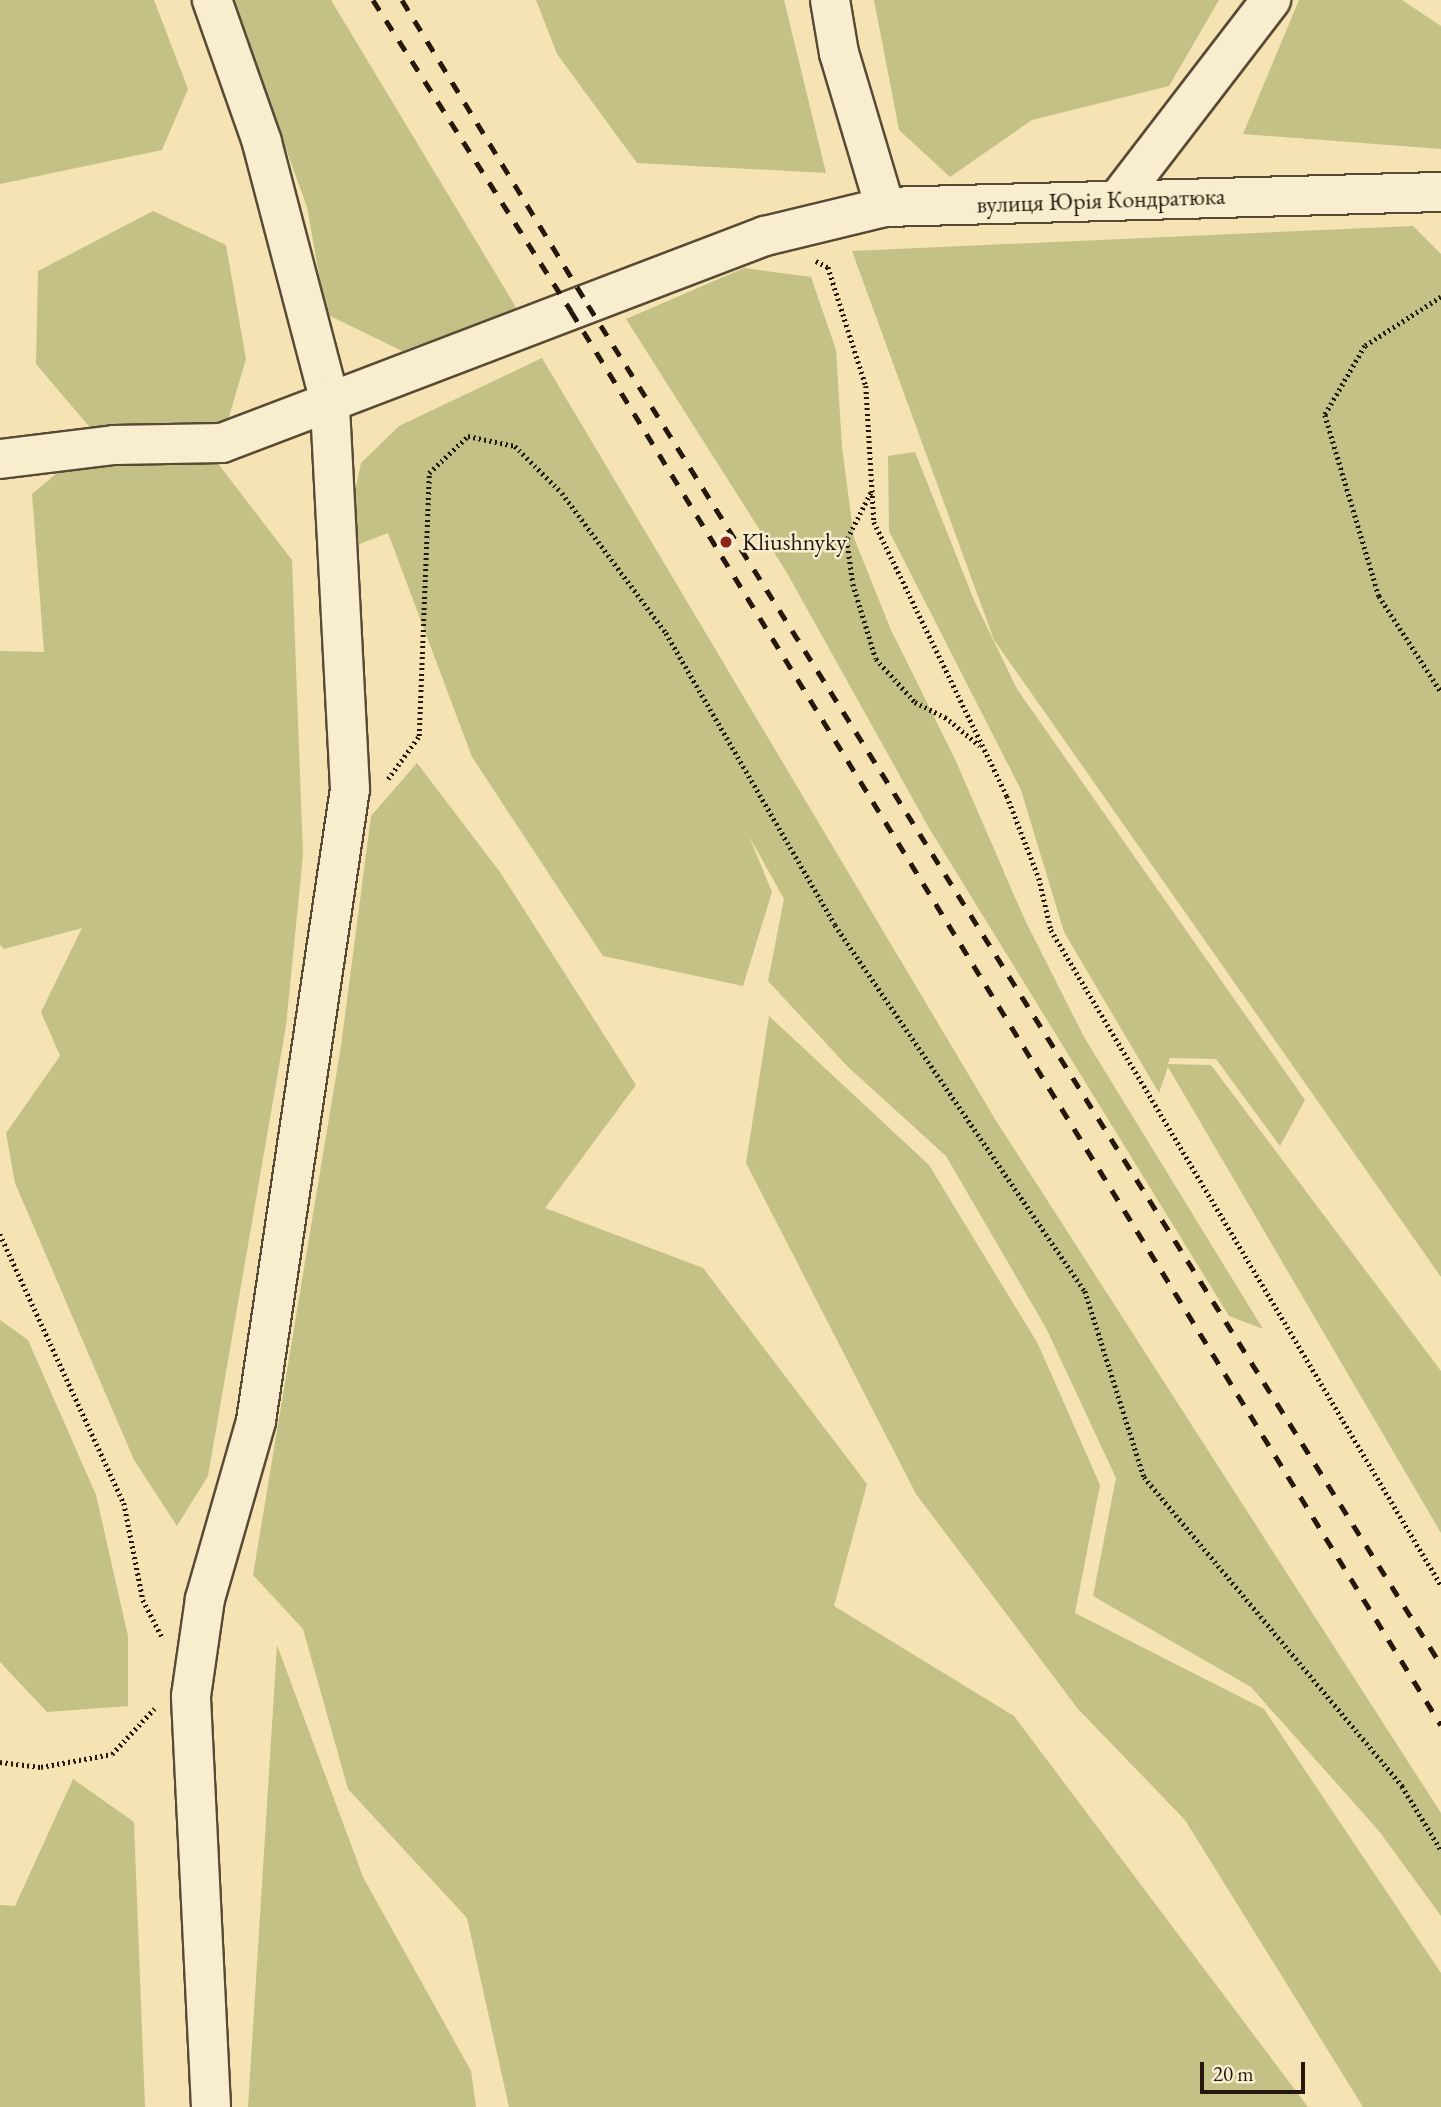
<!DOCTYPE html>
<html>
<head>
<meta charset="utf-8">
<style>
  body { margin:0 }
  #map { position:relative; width:1441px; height:2107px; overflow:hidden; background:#f5e3b3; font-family:"EB Garamond",serif }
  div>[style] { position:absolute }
  .green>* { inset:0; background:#c4c187 }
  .path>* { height:4.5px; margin-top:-2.25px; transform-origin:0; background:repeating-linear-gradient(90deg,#25170c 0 2px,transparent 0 5.5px) }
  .roads { filter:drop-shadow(2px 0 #594a36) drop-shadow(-2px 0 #594a36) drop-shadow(0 2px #594a36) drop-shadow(0 -2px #594a36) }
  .minor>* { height:38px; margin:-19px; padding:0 19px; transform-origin:19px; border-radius:19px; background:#f8edce }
  .rail>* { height:5px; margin-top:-2.5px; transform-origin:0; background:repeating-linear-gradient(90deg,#25170c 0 12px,transparent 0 24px) }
  .dots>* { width:19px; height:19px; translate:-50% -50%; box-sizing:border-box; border:4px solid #f8edce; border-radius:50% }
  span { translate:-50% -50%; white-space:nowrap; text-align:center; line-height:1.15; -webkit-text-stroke:5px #f8edce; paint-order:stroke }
  .street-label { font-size:24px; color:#25170c }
  .poi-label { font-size:24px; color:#25170c }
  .left { translate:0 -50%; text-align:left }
  .scale { position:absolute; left:1200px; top:2062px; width:105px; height:32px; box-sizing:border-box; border:4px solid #25170c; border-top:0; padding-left:9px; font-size:21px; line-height:24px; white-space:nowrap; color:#25170c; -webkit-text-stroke:5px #f8edce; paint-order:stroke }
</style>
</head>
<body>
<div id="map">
  <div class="green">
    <i style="clip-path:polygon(0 0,154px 0,188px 89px,162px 150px,0 184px)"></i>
    <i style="clip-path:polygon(232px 0,331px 0,517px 309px,402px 351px,326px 314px,307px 207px)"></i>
    <i style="clip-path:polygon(536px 0,784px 0,826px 173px,637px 163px,557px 54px)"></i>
    <i style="clip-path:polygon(874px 0,1219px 0,1169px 86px,1032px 120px,950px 177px,899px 130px)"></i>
    <i style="clip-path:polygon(1299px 0,1402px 0,1441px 26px,1441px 149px,1243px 134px)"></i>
    <i style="clip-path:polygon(153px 211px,226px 245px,246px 359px,216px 461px,292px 560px,303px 855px,286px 1026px,208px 1476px,177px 1526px,134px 1460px,15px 1183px,6px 1133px,60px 1056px,41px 1012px,82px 928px,4px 949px,0 945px,0 651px,44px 652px,32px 494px,99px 438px,36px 364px,38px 271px)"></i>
    <i style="clip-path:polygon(1413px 226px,1441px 254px,1441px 1277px,994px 640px,852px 251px)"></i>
    <i style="clip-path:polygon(744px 268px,811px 277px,836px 350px,842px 447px,854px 538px,891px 630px,955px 759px,1024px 918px,1084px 1037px,1263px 1329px,1229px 1316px,929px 828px,787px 573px,626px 319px)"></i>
    <i style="clip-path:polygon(542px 358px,995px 1119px,1441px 1813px,1441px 1916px,1379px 1831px,1251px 1687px,1093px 1596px,1116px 1478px,1046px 1328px,946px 1156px,848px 1067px,768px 981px,784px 899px,749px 836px,772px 892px,743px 986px,603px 956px,472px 757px,388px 533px,357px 545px,351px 511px,361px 463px,399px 426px)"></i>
    <i style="clip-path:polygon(915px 452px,974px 600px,1017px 689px,1305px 1100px,1280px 1146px,1216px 1059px,1170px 1058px,1168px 1064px,1211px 1065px,1441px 1371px,1441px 1533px,1168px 1067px,1159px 1093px,1064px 932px,1021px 790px,889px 531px,888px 456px)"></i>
    <i style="clip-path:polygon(417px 763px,500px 872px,636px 1085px,545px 1208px,703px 1268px,867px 1484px,834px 1606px,1014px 1716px,1308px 2107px,509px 2107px,467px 1918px,348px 1789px,303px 1629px,253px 1575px,341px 1046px,371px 816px)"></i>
    <i style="clip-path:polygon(769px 1016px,929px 1165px,1038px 1344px,1100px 1485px,1075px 1613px,1264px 1709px,1441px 1973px,1441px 2107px,1363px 2107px,1185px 1820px,1078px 1709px,916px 1494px,746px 1163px)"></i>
    <i style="clip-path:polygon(0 1320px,28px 1340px,96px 1495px,128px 1636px,128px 1706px,47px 1712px,0 1662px)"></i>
    <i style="clip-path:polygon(277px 1645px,363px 1877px,471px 2071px,476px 2107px,248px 2107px)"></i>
    <i style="clip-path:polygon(73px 1779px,134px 1822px,145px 2107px,0 2107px,0 1905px,15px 1906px)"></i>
  </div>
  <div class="path">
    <i style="left:816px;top:261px;width:13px;rotate:27deg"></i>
    <i style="left:828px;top:267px;width:125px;rotate:72.3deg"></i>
    <i style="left:866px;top:386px;width:136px;rotate:86.6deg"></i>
    <i style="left:874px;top:522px;width:305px;rotate:64.1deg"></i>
    <i style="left:1007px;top:796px;width:88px;rotate:68.7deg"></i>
    <i style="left:1039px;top:878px;width:53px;rotate:77deg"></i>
    <i style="left:1051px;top:930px;width:762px;rotate:59.23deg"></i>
    <i style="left:1441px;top:297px;width:90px;rotate:147.2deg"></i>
    <i style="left:1365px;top:346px;width:80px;rotate:120.1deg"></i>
    <i style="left:1325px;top:415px;width:189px;rotate:73.4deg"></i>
    <i style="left:1379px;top:596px;width:114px;rotate:57.1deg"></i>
    <i style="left:871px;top:493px;width:53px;rotate:117.1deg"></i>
    <i style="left:847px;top:540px;width:44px;rotate:82.2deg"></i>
    <i style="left:853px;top:584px;width:78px;rotate:73deg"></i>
    <i style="left:876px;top:659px;width:58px;rotate:47.8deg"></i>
    <i style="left:915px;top:702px;width:34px;rotate:27deg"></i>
    <i style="left:945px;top:717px;width:45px;rotate:39.6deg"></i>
    <i style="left:388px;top:779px;width:53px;rotate:-54.2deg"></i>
    <i style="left:419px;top:736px;width:263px;rotate:-87.8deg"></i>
    <i style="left:429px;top:473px;width:54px;rotate:-43.5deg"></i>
    <i style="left:468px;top:436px;width:48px;rotate:12deg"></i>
    <i style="left:515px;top:446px;width:66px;rotate:45deg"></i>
    <i style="left:562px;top:493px;width:174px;rotate:53.4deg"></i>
    <i style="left:666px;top:633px;width:337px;rotate:59.9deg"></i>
    <i style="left:835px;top:925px;width:443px;rotate:55.7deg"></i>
    <i style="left:1085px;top:1291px;width:195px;rotate:72.4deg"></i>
    <i style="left:1144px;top:1477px;width:403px;rotate:50.1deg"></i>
    <i style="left:1402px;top:1786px;width:75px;rotate:58.6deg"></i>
    <i style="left:0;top:1234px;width:296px;rotate:65.3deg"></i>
    <i style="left:124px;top:1503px;width:99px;rotate:78.9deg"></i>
    <i style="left:143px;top:1600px;width:42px;rotate:62.8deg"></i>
    <i style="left:0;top:1762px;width:41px;rotate:7deg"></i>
    <i style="left:41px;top:1767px;width:72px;rotate:-10.4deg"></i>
    <i style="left:112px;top:1754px;width:62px;rotate:-47deg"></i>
  </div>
  <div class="roads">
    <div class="minor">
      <i style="left:830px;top:0;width:54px;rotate:80.4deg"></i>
      <i style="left:839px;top:53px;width:161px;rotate:73.4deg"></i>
      <i style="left:1119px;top:198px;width:250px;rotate:-52.5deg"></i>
      <i style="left:0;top:459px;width:115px;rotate:-7deg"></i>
      <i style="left:114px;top:445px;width:108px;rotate:-1.1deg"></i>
      <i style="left:222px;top:443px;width:116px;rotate:-20.8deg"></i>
      <i style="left:330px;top:402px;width:269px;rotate:-104.7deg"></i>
      <i style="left:262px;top:142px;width:151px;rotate:-109.4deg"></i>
      <i style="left:211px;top:2107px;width:411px;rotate:-92.8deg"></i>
      <i style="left:191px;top:1696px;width:98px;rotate:-81.8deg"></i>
      <i style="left:205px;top:1599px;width:185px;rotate:-74deg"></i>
      <i style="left:256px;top:1421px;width:639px;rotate:-81.54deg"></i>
      <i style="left:350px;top:789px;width:388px;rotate:-93deg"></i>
      <i style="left:330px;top:402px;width:466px;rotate:-20.9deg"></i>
      <i style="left:765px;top:236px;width:123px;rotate:-13.6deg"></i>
      <i style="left:885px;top:207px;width:556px;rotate:-1.55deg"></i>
    </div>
  </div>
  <div class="rail">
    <i style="left:373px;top:0;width:369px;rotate:57.5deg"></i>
    <i style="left:571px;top:311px;width:1660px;rotate:58.4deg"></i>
    <i style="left:402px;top:0;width:357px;rotate:58.6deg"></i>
    <i style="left:588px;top:305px;width:1605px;rotate:57.9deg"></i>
  </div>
  <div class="dots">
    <i style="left:726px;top:542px;background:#8f2418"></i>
  </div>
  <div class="street-label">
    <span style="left:1101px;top:200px;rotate:-2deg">вулиця Юрія Кондратюка</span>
  </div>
  <div class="poi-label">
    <span class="left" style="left:742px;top:542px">Kliushnyky</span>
  </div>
  <div class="scale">20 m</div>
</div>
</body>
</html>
